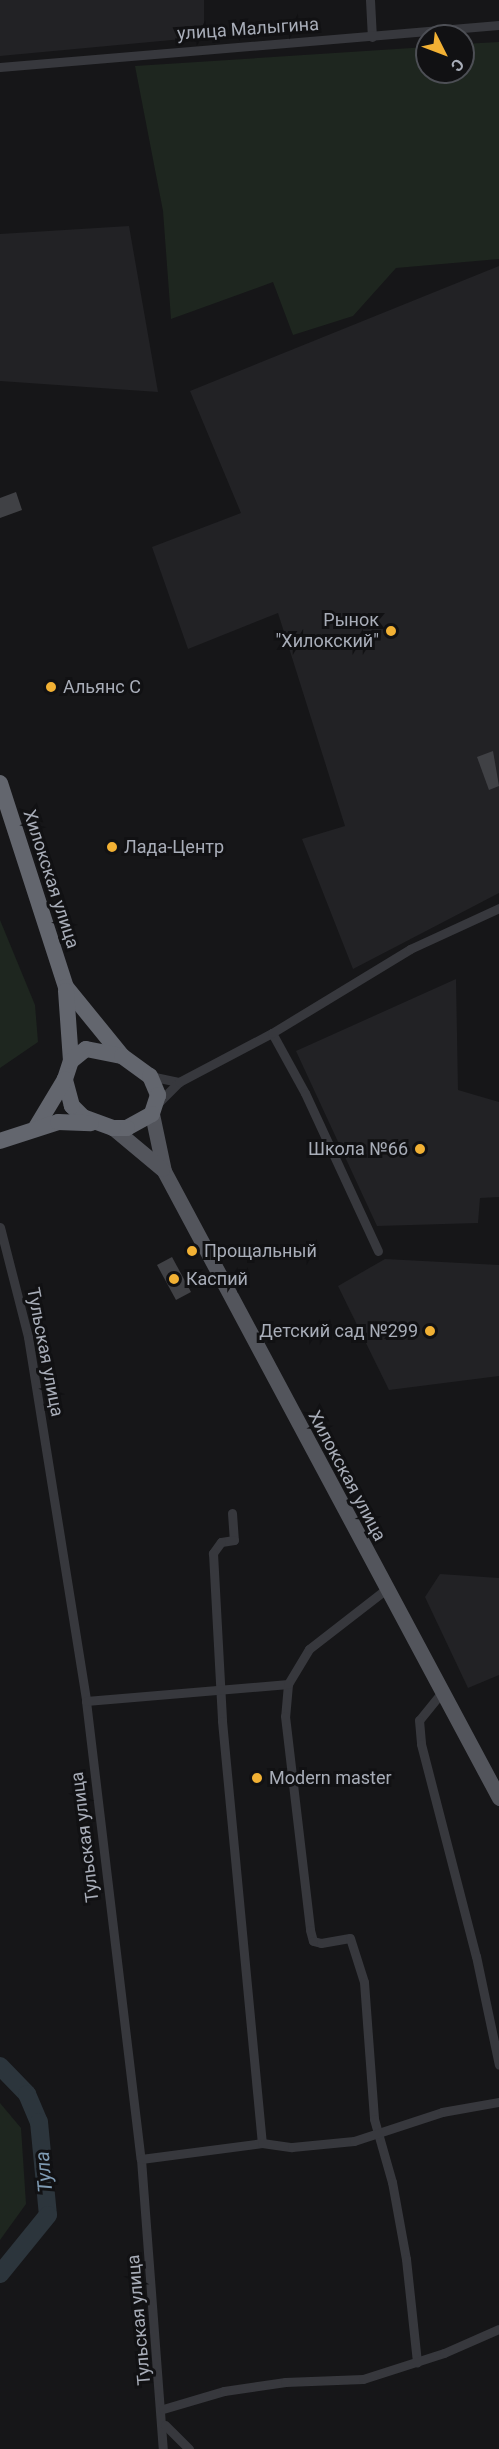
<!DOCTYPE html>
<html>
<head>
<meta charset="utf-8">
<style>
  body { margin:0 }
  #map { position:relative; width:499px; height:2449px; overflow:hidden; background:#161618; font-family:Roboto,sans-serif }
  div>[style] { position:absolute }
  .built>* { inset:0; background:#222225 }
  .green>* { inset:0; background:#1e261f }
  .river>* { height:18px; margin:-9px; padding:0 9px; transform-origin:9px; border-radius:9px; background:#2c353c }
  .building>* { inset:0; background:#404145 }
  .street>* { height:9px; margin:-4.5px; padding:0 4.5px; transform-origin:4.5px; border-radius:4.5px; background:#37383d }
  .primary>* { height:15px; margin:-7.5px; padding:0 7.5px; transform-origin:7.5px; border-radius:7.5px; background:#53555c }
  .highway>* { height:16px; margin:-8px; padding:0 8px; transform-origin:8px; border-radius:8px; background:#63666e }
  .dots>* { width:16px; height:16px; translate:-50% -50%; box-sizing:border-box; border:3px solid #111113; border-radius:50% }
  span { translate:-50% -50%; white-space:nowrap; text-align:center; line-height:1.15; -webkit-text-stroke:6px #111113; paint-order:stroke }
  .street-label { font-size:18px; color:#a8adb8 }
  .poi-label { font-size:18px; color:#a8adb8 }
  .right { translate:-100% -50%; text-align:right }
  .left { translate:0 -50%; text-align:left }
  .water-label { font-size:20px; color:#7f9bb3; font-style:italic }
  .north { position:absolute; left:415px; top:24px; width:60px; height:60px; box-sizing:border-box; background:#111113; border:2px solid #4d4f55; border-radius:50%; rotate:132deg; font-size:16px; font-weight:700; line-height:24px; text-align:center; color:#a8adb8 }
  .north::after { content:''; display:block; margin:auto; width:21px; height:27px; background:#f2b134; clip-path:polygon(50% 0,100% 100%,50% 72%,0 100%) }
</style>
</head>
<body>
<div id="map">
  <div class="built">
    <i style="clip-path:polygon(0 0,204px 0,204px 37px,0 56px)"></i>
    <i style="clip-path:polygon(129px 226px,158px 392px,0 381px,0 234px)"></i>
    <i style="clip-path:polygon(499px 266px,499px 893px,353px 969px,302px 839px,345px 826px,278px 613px,188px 649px,152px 547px,241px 513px,190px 391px)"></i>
    <i style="clip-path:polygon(456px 979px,458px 1090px,499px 1102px,499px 1197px,480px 1198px,478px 1223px,377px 1226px,296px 1051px)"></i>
    <i style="clip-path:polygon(385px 1259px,499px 1265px,499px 1376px,389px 1390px,338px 1286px)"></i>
    <i style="clip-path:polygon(440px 1574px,499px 1578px,499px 1675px,468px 1688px,425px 1597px)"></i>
  </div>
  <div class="green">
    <i style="clip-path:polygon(499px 42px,499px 259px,396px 268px,353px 316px,293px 335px,273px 282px,171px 319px,163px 211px,135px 66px,427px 47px,427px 72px,463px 72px,463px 44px)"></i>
    <i style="clip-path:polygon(0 920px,35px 1005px,38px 1042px,0 1068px)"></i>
    <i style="clip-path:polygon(0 2103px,21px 2128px,26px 2204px,0 2240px)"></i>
  </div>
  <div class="river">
    <i style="left:0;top:2066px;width:39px;rotate:46deg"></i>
    <i style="left:27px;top:2094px;width:30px;rotate:67deg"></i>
    <i style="left:39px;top:2122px;width:93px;rotate:84.5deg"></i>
    <i style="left:48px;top:2215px;width:76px;rotate:129.1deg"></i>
  </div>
  <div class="building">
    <i style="clip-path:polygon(16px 492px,22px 510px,0 518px,0 498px)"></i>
    <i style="clip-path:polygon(493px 751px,499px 786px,489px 790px,477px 757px)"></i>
    <i style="clip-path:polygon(172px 1257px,191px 1292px,176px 1300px,157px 1265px)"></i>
  </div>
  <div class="street">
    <i style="left:370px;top:0;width:37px;rotate:87deg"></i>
    <i style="left:0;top:67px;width:501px;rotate:-4.81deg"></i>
    <i style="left:272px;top:1033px;width:68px;rotate:61.2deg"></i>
    <i style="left:305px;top:1093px;width:174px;rotate:65.2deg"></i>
    <i style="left:150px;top:1076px;width:30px;rotate:12deg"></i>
    <i style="left:158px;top:1103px;width:30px;rotate:-45deg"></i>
    <i style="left:179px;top:1082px;width:105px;rotate:-27.8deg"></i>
    <i style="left:272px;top:1033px;width:162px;rotate:-31.3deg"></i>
    <i style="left:410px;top:949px;width:98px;rotate:-24.7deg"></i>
    <i style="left:0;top:1227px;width:114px;rotate:75.7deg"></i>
    <i style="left:28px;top:1337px;width:369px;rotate:80.9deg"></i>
    <i style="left:86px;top:1701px;width:461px;rotate:83.2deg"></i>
    <i style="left:141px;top:2159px;width:291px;rotate:85.7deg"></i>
    <i style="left:232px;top:1513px;width:27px;rotate:86deg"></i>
    <i style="left:234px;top:1540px;width:13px;rotate:171deg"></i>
    <i style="left:221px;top:1542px;width:14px;rotate:126deg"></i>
    <i style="left:213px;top:1553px;width:168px;rotate:86.9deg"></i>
    <i style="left:222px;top:1721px;width:424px;rotate:84.6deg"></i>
    <i style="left:288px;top:1684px;width:32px;rotate:95deg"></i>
    <i style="left:285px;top:1716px;width:215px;rotate:83.3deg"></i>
    <i style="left:310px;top:1930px;width:11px;rotate:75deg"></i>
    <i style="left:313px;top:1941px;width:8px;rotate:14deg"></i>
    <i style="left:321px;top:1943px;width:29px;rotate:-10deg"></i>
    <i style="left:350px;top:1938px;width:46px;rotate:72.3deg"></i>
    <i style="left:364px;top:1982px;width:137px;rotate:85.8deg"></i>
    <i style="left:374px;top:2119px;width:66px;rotate:74.1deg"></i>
    <i style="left:392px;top:2182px;width:78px;rotate:79.7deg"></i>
    <i style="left:406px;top:2259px;width:104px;rotate:83.9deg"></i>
    <i style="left:442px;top:1692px;width:36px;rotate:129deg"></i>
    <i style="left:419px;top:1720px;width:24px;rotate:85deg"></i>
    <i style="left:421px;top:1744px;width:219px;rotate:75.5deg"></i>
    <i style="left:476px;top:1956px;width:111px;rotate:78.1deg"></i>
    <i style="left:86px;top:1701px;width:203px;rotate:-4.8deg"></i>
    <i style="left:288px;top:1684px;width:41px;rotate:-59deg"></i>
    <i style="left:309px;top:1649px;width:96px;rotate:-37.8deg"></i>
    <i style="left:141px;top:2159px;width:122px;rotate:-7.5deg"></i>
    <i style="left:262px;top:2143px;width:30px;rotate:8deg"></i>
    <i style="left:292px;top:2147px;width:62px;rotate:-5.5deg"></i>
    <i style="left:354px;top:2141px;width:93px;rotate:-18.2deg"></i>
    <i style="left:442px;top:2112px;width:58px;rotate:-10deg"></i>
    <i style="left:163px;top:2409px;width:64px;rotate:-16.4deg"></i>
    <i style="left:224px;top:2391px;width:62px;rotate:-8.4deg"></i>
    <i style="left:285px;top:2382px;width:78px;rotate:-2.2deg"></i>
    <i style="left:363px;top:2379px;width:85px;rotate:-17.8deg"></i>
    <i style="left:444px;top:2353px;width:60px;rotate:-23.6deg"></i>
    <i style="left:165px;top:2425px;width:34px;rotate:45deg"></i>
  </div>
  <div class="primary">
    <i style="left:152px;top:1114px;width:58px;rotate:78.1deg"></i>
    <i style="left:164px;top:1171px;width:711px;rotate:61.88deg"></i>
    <i style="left:113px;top:1128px;width:64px;rotate:39.9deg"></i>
  </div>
  <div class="highway">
    <i style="left:0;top:783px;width:214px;rotate:72.1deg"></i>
    <i style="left:66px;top:987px;width:89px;rotate:50.9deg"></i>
    <i style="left:66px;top:991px;width:70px;rotate:85.9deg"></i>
    <i style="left:86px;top:1049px;width:37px;rotate:11deg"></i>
    <i style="left:122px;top:1056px;width:34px;rotate:36deg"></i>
    <i style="left:150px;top:1076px;width:21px;rotate:67deg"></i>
    <i style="left:158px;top:1095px;width:20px;rotate:108deg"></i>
    <i style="left:152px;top:1114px;width:29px;rotate:151deg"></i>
    <i style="left:127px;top:1128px;width:14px;rotate:180deg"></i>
    <i style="left:113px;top:1128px;width:32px;rotate:-160deg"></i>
    <i style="left:83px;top:1117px;width:16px;rotate:-135deg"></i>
    <i style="left:72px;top:1106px;width:28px;rotate:-105deg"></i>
    <i style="left:65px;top:1079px;width:19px;rotate:-72deg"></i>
    <i style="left:71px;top:1061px;width:19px;rotate:-39deg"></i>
    <i style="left:35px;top:1129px;width:58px;rotate:-59deg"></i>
    <i style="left:0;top:1141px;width:61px;rotate:-18.1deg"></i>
    <i style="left:58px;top:1122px;width:33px;rotate:2deg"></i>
  </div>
  <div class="dots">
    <i style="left:391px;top:631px;background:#f2b134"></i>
    <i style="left:51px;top:687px;background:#f2b134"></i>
    <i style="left:112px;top:847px;background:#f2b134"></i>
    <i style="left:420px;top:1149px;background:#f2b134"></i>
    <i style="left:192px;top:1251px;background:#f2b134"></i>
    <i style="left:174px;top:1279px;background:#f2b134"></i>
    <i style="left:430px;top:1331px;background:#f2b134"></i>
    <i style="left:257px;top:1778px;background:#f2b134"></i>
  </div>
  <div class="street-label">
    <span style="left:248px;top:29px;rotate:-4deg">улица Малыгина</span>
    <span style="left:51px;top:879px;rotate:72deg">Хилокская улица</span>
    <span style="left:45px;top:1352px;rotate:79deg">Тульская улица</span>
    <span style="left:347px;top:1476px;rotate:62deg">Хилокская улица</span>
    <span style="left:85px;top:1837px;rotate:-97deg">Тульская улица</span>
    <span style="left:139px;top:2320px;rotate:-95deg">Тульская улица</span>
  </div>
  <div class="poi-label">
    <span class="right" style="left:379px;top:631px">Рынок<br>"Хилокский"</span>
    <span class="left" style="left:63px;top:687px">Альянс С</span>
    <span class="left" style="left:124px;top:847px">Лада-Центр</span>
    <span class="right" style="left:408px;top:1149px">Школа №66</span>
    <span class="left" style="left:204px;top:1251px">Прощальный</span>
    <span class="left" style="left:186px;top:1279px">Каспий</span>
    <span class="right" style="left:418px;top:1331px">Детский сад №299</span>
    <span class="left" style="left:269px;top:1778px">Modern master</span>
  </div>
  <div class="water-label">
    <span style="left:44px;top:2172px;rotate:-95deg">Тула</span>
  </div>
  <div class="north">С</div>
</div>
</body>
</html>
